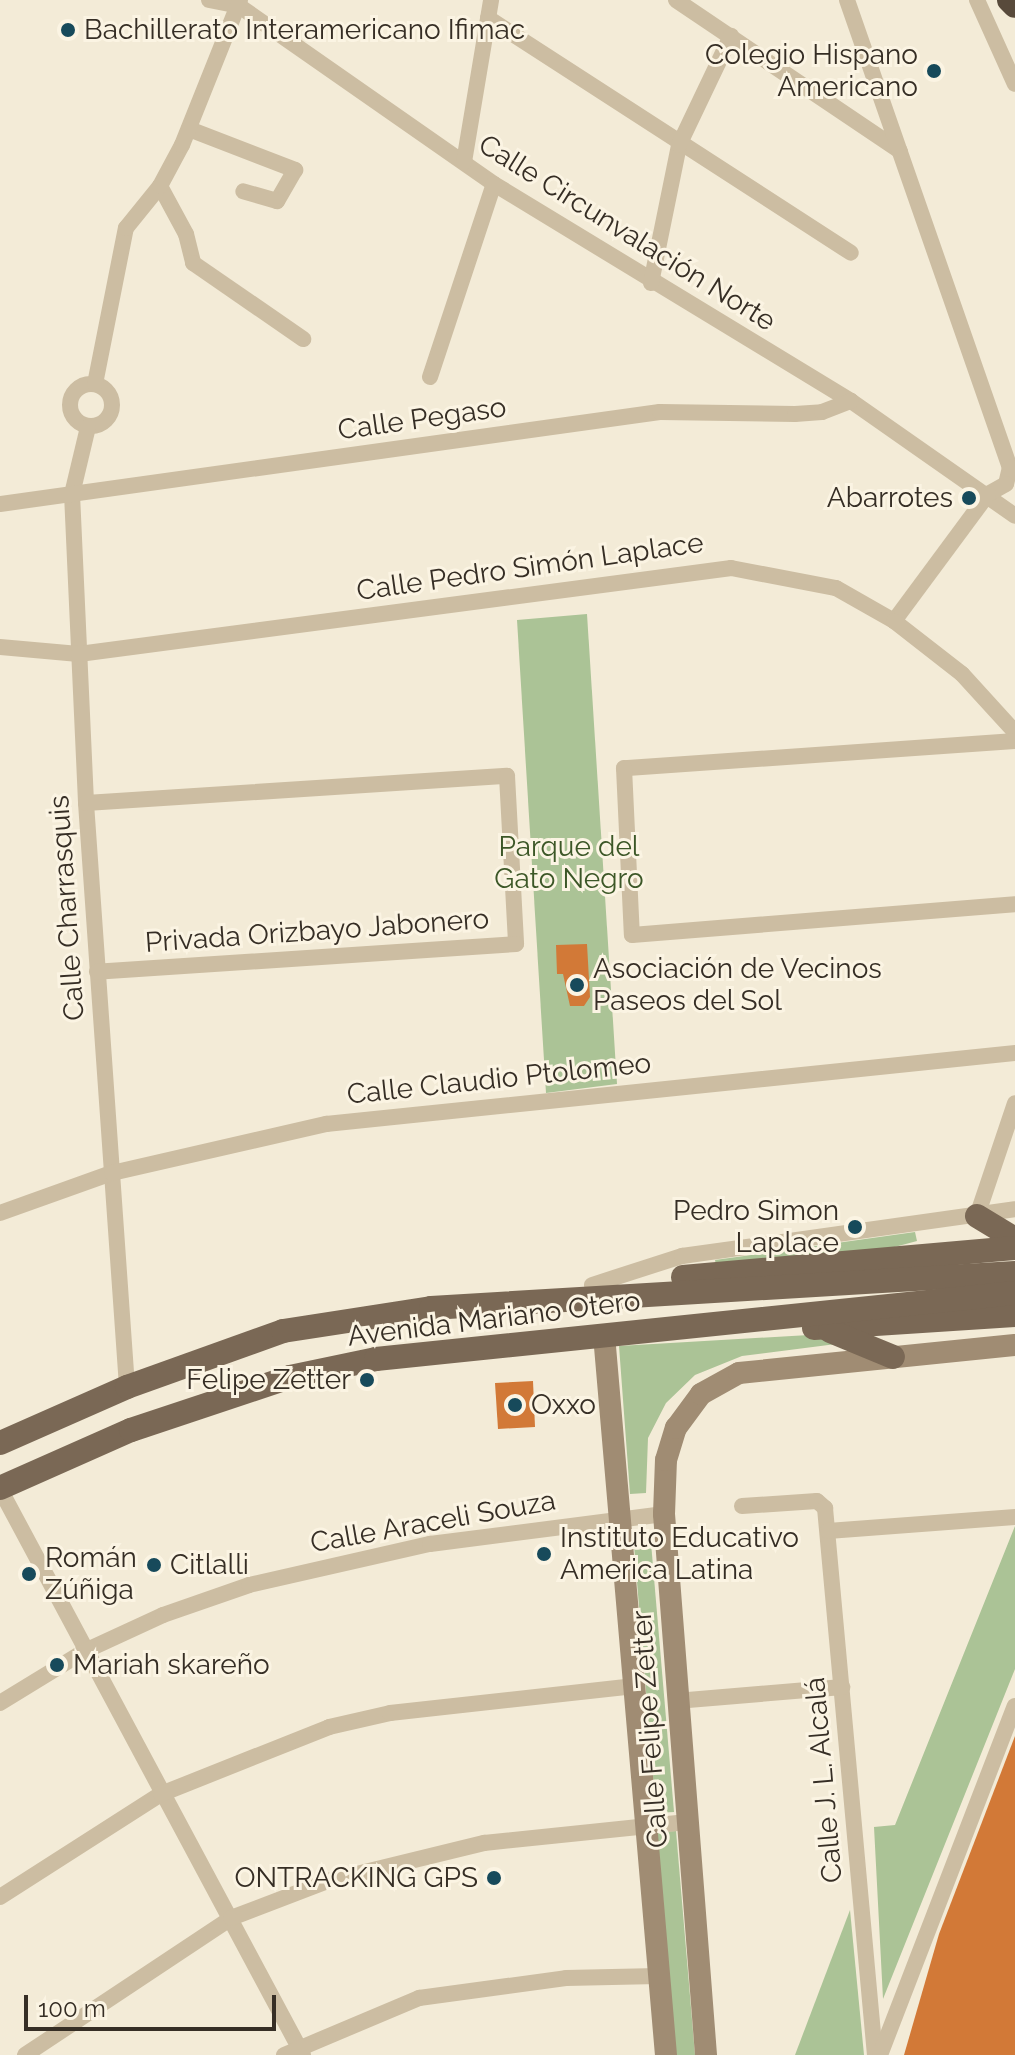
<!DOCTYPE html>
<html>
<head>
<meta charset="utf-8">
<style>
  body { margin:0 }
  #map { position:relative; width:1015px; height:2055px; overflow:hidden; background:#f3ebd7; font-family:Raleway,sans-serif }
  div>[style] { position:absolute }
  .green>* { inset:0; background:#abc396 }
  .building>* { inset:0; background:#d27937 }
  .street>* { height:16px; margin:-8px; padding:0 8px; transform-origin:8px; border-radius:8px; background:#ccbda2 }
  .street>.ring { margin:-8px; padding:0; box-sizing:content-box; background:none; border:16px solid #ccbda2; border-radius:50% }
  .secondary>* { height:22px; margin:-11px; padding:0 11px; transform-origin:11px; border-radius:11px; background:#a08c73 }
  .primary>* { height:24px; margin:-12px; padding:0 12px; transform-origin:12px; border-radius:12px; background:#7a6855 }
  .highway>* { height:24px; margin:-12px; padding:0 12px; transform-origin:12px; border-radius:12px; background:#584a3b }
  .dots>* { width:22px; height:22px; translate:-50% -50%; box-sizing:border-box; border:4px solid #fbf4e3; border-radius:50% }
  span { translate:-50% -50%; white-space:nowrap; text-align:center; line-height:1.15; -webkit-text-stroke:6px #fbf4e3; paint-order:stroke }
  .poi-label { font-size:28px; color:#362e25 }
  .left { translate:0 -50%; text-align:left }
  .right { translate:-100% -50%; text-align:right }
  .street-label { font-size:28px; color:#362e25 }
  .park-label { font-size:28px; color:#3c5727 }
  .scale { position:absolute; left:24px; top:1995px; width:252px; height:36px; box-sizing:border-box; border:4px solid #362e25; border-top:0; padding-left:10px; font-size:24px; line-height:28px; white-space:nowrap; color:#362e25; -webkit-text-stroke:6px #fbf4e3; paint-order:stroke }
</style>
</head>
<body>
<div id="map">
  <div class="green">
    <i style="clip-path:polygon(587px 614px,617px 1084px,546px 1093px,517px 620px)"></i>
    <i style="clip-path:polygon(915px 1232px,917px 1241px,887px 1249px,716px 1265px,715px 1260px)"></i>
    <i style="clip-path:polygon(826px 1334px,844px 1343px,742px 1356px,695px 1375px,666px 1403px,648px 1438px,646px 1493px,630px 1494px,619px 1346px)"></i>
    <i style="clip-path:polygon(1015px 1526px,1015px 1669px,883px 1999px,874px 1827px,895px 1825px)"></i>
    <i style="clip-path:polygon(650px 1531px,674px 1812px,656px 1813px,633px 1533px)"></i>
    <i style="clip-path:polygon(676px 1831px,695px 2055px,676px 2055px,657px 1832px)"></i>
    <i style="clip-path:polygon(850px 1910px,864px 2055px,795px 2055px)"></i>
  </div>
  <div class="building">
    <i style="clip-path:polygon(587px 944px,590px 997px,584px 1006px,570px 1006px,563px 974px,557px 974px,556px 945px)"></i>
    <i style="clip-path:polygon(533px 1381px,535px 1427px,498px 1429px,495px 1383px)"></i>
    <i style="clip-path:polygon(1015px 1736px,1015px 2055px,904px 2055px,939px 1934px)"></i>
  </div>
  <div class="street">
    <i style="left:209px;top:0;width:31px;rotate:11deg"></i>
    <i style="left:239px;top:6px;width:311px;rotate:34.9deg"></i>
    <i style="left:494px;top:184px;width:418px;rotate:31.3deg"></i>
    <i style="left:851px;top:401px;width:200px;rotate:35deg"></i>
    <i style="left:676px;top:0;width:270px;rotate:34deg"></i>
    <i style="left:847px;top:0;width:495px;rotate:70.8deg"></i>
    <i style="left:1010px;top:467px;width:17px;rotate:103deg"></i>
    <i style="left:1006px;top:484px;width:21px;rotate:151deg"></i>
    <i style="left:988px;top:494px;width:158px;rotate:126.5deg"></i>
    <i style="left:977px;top:0;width:92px;rotate:65.7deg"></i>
    <i style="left:488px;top:18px;width:432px;rotate:32.9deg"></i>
    <i style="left:189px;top:129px;width:114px;rotate:21.1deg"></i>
    <i style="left:295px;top:170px;width:36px;rotate:120deg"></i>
    <i style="left:277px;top:201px;width:35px;rotate:-164deg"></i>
    <i style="left:464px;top:162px;width:164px;rotate:-80.5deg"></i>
    <i style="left:160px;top:186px;width:55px;rotate:61.6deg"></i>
    <i style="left:186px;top:234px;width:30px;rotate:76deg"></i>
    <i style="left:193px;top:263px;width:134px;rotate:34.6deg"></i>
    <i style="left:651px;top:283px;width:141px;rotate:-78.5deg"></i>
    <i style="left:679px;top:145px;width:121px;rotate:-64.5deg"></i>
    <i style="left:430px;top:377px;width:203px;rotate:-71.7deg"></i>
    <i class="ring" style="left:70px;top:384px;width:26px;height:26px"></i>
    <i style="left:95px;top:384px;width:159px;rotate:-78.8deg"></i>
    <i style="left:126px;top:228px;width:54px;rotate:-51deg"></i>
    <i style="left:160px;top:186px;width:47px;rotate:-61.8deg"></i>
    <i style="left:182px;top:145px;width:156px;rotate:-68.2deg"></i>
    <i style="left:88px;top:427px;width:69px;rotate:103.4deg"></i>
    <i style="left:72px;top:494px;width:309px;rotate:87.4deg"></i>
    <i style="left:86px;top:803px;width:585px;rotate:85.98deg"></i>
    <i style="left:0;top:504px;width:666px;rotate:-7.94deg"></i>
    <i style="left:660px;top:412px;width:135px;rotate:0.8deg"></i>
    <i style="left:795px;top:414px;width:27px;rotate:-4deg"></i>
    <i style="left:822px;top:412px;width:31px;rotate:-21deg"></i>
    <i style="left:0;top:647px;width:79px;rotate:5.1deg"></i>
    <i style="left:79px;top:654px;width:658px;rotate:-7.51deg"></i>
    <i style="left:731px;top:568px;width:107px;rotate:10.8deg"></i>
    <i style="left:836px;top:588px;width:67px;rotate:29.6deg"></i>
    <i style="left:894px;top:621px;width:86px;rotate:37.9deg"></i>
    <i style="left:962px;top:674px;width:79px;rotate:47.6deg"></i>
    <i style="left:1015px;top:741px;width:392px;rotate:176deg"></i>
    <i style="left:624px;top:768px;width:167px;rotate:87.3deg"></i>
    <i style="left:632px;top:935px;width:384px;rotate:-4.6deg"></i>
    <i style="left:86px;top:803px;width:422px;rotate:-3.7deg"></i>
    <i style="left:507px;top:776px;width:168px;rotate:86.9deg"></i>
    <i style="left:516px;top:944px;width:420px;rotate:176.2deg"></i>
    <i style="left:0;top:1213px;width:119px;rotate:-19.7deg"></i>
    <i style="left:112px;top:1173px;width:220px;rotate:-12.9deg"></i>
    <i style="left:326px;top:1124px;width:693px;rotate:-5.88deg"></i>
    <i style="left:977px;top:1216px;width:119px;rotate:-71.4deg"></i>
    <i style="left:592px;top:1285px;width:95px;rotate:-17.9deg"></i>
    <i style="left:682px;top:1256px;width:336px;rotate:-8deg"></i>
    <i style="left:0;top:1489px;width:642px;rotate:61.84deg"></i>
    <i style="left:742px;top:1506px;width:75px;rotate:-3.8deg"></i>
    <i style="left:817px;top:1501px;width:11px;rotate:41deg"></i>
    <i style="left:825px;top:1508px;width:549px;rotate:84.78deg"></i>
    <i style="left:828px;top:1531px;width:188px;rotate:-4.3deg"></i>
    <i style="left:676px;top:1701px;width:167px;rotate:-4.8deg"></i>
    <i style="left:0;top:1703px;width:100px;rotate:-31.5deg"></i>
    <i style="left:85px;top:1651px;width:86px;rotate:-24.8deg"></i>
    <i style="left:163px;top:1615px;width:91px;rotate:-19.2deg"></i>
    <i style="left:249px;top:1585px;width:186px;rotate:-12.8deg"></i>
    <i style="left:430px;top:1544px;width:236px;rotate:-7.3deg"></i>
    <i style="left:0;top:1897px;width:191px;rotate:-32.6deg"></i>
    <i style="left:161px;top:1794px;width:181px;rotate:-21.7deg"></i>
    <i style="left:329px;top:1727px;width:63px;rotate:-12.9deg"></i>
    <i style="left:390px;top:1713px;width:244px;rotate:-6.3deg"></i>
    <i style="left:25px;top:2055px;width:247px;rotate:-33.6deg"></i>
    <i style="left:231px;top:1918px;width:104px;rotate:-20.9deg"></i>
    <i style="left:328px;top:1881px;width:161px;rotate:-13.7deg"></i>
    <i style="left:484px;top:1843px;width:204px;rotate:-5.9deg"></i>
    <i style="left:284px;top:2055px;width:147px;rotate:-22.9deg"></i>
    <i style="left:419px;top:1998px;width:148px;rotate:-7.7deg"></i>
    <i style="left:566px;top:1978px;width:92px;rotate:-1.2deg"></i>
    <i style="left:880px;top:2055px;width:374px;rotate:-68.9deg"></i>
  </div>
  <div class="secondary">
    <i style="left:604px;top:1335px;width:723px;rotate:85.08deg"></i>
    <i style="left:706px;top:2055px;width:543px;rotate:-94.44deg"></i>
    <i style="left:664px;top:1514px;width:54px;rotate:-87.9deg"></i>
    <i style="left:666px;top:1460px;width:34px;rotate:-73deg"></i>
    <i style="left:676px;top:1428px;width:42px;rotate:-53.7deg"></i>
    <i style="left:701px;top:1394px;width:43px;rotate:-28.9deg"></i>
    <i style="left:739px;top:1373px;width:277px;rotate:-5.8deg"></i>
  </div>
  <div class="primary">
    <i style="left:977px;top:1216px;width:44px;rotate:31.2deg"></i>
    <i style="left:683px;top:1277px;width:333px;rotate:-5deg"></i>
    <i style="left:814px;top:1328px;width:201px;rotate:-3.7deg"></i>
    <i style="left:830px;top:1331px;width:68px;rotate:22.4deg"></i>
    <i style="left:0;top:1443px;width:139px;rotate:-23.8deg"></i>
    <i style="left:127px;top:1387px;width:166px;rotate:-19.7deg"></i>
    <i style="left:283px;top:1331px;width:150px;rotate:-8.8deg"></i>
    <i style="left:431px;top:1308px;width:585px;rotate:-3.43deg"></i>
    <i style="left:0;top:1488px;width:143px;rotate:-23.9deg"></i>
    <i style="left:131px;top:1430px;width:168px;rotate:-18.4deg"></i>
    <i style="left:290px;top:1377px;width:88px;rotate:-11.8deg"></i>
    <i style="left:376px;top:1359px;width:642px;rotate:-5.9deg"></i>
  </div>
  <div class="highway">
    <i style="left:1009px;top:0;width:8px;rotate:45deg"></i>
  </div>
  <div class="dots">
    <i style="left:68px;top:30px;background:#174a5b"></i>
    <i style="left:934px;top:71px;background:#174a5b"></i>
    <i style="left:969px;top:498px;background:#174a5b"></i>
    <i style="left:577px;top:985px;background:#174a5b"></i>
    <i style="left:855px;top:1227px;background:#174a5b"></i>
    <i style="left:367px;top:1380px;background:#174a5b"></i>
    <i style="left:515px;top:1405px;background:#174a5b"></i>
    <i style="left:544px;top:1554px;background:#174a5b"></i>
    <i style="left:154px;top:1565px;background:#174a5b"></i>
    <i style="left:29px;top:1574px;background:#174a5b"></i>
    <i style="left:57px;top:1665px;background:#174a5b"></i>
    <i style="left:494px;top:1878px;background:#174a5b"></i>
  </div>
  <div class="poi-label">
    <span class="left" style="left:84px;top:30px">Bachillerato Interamericano Ifimac</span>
    <span class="right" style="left:918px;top:71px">Colegio Hispano<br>Americano</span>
    <span class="right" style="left:953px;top:498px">Abarrotes</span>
    <span class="left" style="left:593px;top:985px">Asociación de Vecinos<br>Paseos del Sol</span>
    <span class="right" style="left:839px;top:1227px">Pedro Simon<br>Laplace</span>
    <span class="right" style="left:351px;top:1380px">Felipe Zetter</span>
    <span class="left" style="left:531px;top:1405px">Oxxo</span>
    <span class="left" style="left:560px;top:1554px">Instituto Educativo<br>America Latina</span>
    <span class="left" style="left:45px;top:1574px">Román<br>Zúñiga</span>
    <span class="left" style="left:170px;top:1565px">Citlalli</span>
    <span class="left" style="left:73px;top:1665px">Mariah skareño</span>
    <span class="right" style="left:478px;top:1878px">ONTRACKING GPS</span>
  </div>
  <div class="street-label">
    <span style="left:627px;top:233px;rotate:32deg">Calle Circunvalación Norte</span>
    <span style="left:422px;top:419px;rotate:-8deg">Calle Pegaso</span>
    <span style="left:530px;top:567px;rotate:-8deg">Calle Pedro Simón Laplace</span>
    <span style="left:67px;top:908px;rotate:-94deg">Calle Charrasquis</span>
    <span style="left:317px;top:931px;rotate:-4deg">Privada Orizbayo Jabonero</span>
    <span style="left:499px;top:1079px;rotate:-6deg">Calle Claudio Ptolomeo</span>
    <span style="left:494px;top:1319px;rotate:-7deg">Avenida Mariano Otero</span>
    <span style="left:433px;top:1522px;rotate:-10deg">Calle Araceli Souza</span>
    <span style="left:650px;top:1729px;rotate:-94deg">Calle Felipe Zetter</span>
    <span style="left:824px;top:1780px;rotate:-95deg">Calle J. L. Alcalá</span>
  </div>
  <div class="park-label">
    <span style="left:569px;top:863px">Parque del<br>Gato Negro</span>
  </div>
  <div class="scale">100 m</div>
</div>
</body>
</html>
